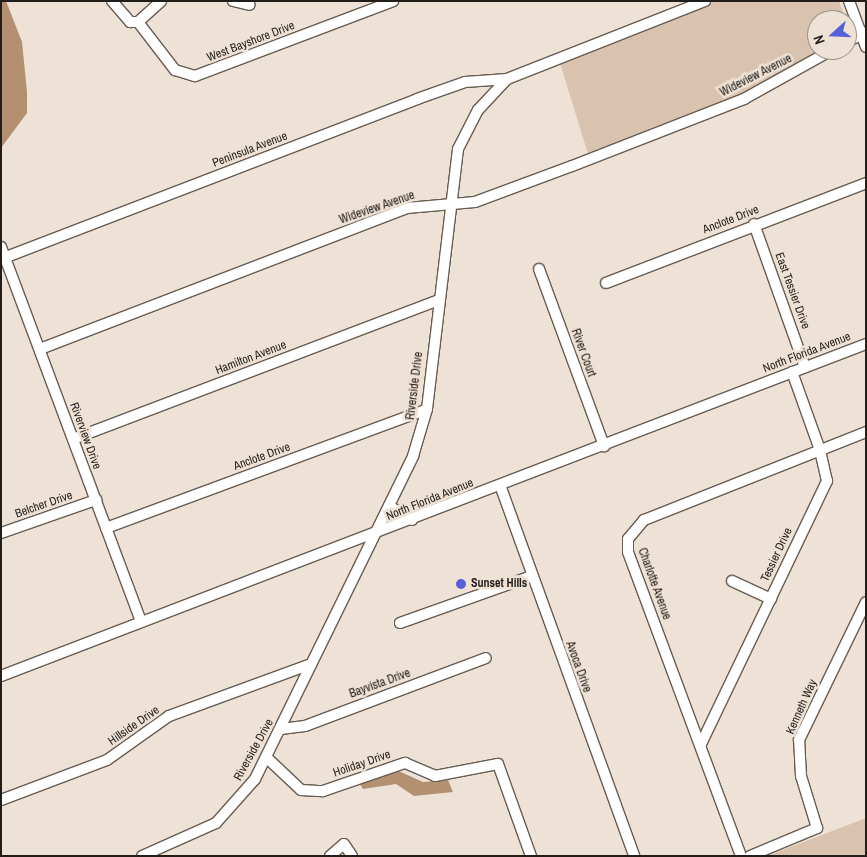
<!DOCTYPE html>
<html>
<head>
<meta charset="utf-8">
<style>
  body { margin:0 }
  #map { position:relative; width:867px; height:857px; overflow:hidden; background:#eee1d5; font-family:"Archivo Narrow",sans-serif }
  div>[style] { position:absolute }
  .green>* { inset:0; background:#d9c3af }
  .water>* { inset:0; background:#b29070 }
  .roads { filter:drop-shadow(1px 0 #675c52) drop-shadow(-1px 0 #675c52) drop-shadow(0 1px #675c52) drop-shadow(0 -1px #675c52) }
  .minor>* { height:10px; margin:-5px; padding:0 5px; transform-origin:5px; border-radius:5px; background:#fff }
  .dots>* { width:14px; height:14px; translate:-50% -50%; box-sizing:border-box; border:2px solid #eee1d5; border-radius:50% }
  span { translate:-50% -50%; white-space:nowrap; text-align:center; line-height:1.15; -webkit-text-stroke:5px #eee1d5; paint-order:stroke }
  .street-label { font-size:12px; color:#221d19 }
  .poi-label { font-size:12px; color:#221d19; font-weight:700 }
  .left { translate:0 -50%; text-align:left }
  .frame { position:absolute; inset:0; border:2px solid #221d19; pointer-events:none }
  .north { position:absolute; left:807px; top:10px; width:50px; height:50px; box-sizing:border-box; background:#eee1d5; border:1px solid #9c938a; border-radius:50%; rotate:250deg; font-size:14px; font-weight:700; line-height:20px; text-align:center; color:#221d19 }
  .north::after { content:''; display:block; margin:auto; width:18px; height:22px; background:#5561d8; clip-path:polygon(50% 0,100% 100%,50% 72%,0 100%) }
</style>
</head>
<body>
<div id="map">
  <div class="green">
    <i style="clip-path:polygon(715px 1px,839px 1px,846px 20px,817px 20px,818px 50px,749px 92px,588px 154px,560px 63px)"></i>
    <i style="clip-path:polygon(866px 818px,866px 856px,767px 856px)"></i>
  </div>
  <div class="water">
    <i style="clip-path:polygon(1px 1px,6px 1px,22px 42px,27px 92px,27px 113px,1px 148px)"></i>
    <i style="clip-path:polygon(394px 769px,423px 782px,448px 780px,453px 792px,414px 796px,396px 784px,363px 789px,358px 781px)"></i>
  </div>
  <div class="roads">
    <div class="minor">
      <i style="left:112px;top:1px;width:28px;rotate:49deg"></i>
      <i style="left:130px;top:22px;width:8px"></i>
      <i style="left:138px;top:22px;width:31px;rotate:-42deg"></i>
      <i style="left:233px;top:1px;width:17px;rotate:13deg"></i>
      <i style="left:849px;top:1px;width:49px;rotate:69.7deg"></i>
      <i style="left:138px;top:22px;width:61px;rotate:52.4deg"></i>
      <i style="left:175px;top:70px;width:21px;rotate:17deg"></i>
      <i style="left:195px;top:76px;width:212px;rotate:-20.7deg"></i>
      <i style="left:847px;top:42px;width:21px;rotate:-28deg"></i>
      <i style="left:754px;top:224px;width:152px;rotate:70.4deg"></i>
      <i style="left:1px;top:247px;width:400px;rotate:69.5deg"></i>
      <i style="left:1px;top:259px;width:446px;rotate:-21deg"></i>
      <i style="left:417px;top:99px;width:51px;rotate:-19.5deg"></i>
      <i style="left:465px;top:82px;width:42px;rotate:-4.1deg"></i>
      <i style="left:539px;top:269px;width:189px;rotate:69.8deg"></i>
      <i style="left:606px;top:283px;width:279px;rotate:-21deg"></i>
      <i style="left:40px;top:349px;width:393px;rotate:-21deg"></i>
      <i style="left:407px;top:208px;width:68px;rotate:-5deg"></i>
      <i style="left:475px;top:202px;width:103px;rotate:-20.4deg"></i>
      <i style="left:572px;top:166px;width:185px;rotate:-21.3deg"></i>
      <i style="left:744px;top:99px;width:101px;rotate:-29.1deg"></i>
      <i style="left:73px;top:439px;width:391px;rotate:-20.8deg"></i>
      <i style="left:500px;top:485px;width:394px;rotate:70.1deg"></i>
      <i style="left:389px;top:506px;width:27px;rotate:31deg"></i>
      <i style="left:106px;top:528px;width:342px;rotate:-20.3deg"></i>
      <i style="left:1px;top:533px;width:101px;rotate:-19.2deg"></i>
      <i style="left:732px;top:581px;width:43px;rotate:24.8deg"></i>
      <i style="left:400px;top:623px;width:140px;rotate:-19.6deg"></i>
      <i style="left:1px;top:676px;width:927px;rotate:-21deg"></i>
      <i style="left:281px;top:729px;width:24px;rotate:-7deg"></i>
      <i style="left:305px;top:726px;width:193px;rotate:-20.6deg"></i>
      <i style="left:701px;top:744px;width:292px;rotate:-64.4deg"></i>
      <i style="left:827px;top:481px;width:32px;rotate:-103deg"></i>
      <i style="left:820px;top:450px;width:83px;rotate:-109.7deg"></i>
      <i style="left:266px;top:757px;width:48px;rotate:43.3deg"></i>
      <i style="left:301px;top:790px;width:22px;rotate:3deg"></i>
      <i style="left:323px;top:791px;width:87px;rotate:-18.9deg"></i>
      <i style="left:405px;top:763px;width:33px;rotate:23deg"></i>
      <i style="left:435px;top:776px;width:64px;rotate:-10.8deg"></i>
      <i style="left:498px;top:764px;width:98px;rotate:70.3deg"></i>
      <i style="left:1px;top:800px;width:113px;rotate:-20.7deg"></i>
      <i style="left:107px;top:760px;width:76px;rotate:-35.4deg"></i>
      <i style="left:169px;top:716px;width:151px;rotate:-20.1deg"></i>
      <i style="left:142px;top:856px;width:81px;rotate:-24deg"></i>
      <i style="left:216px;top:823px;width:59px;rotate:-48.4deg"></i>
      <i style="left:255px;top:779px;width:360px;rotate:-63.9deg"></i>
      <i style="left:413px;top:456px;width:49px;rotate:-73.4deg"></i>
      <i style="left:427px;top:409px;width:262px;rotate:-83.2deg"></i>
      <i style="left:458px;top:149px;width:44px;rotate:-62.9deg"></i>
      <i style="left:478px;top:110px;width:42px;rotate:-46.9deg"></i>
      <i style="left:507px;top:79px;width:213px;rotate:-21.5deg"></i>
      <i style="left:330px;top:856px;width:18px;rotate:-41deg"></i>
      <i style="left:344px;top:844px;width:14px;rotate:56deg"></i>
      <i style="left:741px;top:856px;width:324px;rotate:-110.4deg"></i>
      <i style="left:628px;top:552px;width:13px;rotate:-90deg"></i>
      <i style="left:628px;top:539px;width:25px;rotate:-50deg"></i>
      <i style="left:644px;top:520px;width:239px;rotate:-21.6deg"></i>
      <i style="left:750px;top:856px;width:73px;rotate:-22.7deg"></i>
      <i style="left:817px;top:828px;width:54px;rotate:-107.1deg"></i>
      <i style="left:801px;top:776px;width:36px;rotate:-93deg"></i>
      <i style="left:799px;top:740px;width:153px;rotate:-64.1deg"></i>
    </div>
  </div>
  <div class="dots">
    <i style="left:461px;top:584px;background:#5561d8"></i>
  </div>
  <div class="street-label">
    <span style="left:251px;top:42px;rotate:-21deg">West Bayshore Drive</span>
    <span style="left:756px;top:76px;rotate:-27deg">Wideview Avenue</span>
    <span style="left:250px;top:150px;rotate:-21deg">Peninsula Avenue</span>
    <span style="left:377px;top:208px;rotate:-19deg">Wideview Avenue</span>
    <span style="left:731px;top:220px;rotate:-21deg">Anclote Drive</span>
    <span style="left:792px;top:291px;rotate:70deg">East Tessier Drive</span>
    <span style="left:583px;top:353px;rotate:70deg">River Court</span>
    <span style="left:807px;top:353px;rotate:-21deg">North Florida Avenue</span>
    <span style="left:251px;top:358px;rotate:-21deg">Hamilton Avenue</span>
    <span style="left:415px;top:386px;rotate:-83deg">Riverside Drive</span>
    <span style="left:85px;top:436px;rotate:70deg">Riverview Drive</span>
    <span style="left:262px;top:457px;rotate:-20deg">Anclote Drive</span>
    <span style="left:430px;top:500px;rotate:-22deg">North Florida Avenue</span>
    <span style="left:44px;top:505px;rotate:-19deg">Belcher Drive</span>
    <span style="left:777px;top:555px;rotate:-65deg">Tessier Drive</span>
    <span style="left:654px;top:584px;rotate:70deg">Charlotte Avenue</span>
    <span style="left:578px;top:667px;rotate:70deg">Avoca Drive</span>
    <span style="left:380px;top:684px;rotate:-20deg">Bayvista Drive</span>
    <span style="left:802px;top:707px;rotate:-66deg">Kenneth Way</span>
    <span style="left:134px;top:726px;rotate:-35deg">Hillside Drive</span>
    <span style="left:254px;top:750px;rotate:-61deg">Riverside Drive</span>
    <span style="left:362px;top:764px;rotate:-19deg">Holiday Drive</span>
  </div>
  <div class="poi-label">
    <span class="left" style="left:471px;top:584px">Sunset Hills</span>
  </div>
  <div class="frame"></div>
  <div class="north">N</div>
</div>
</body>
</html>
